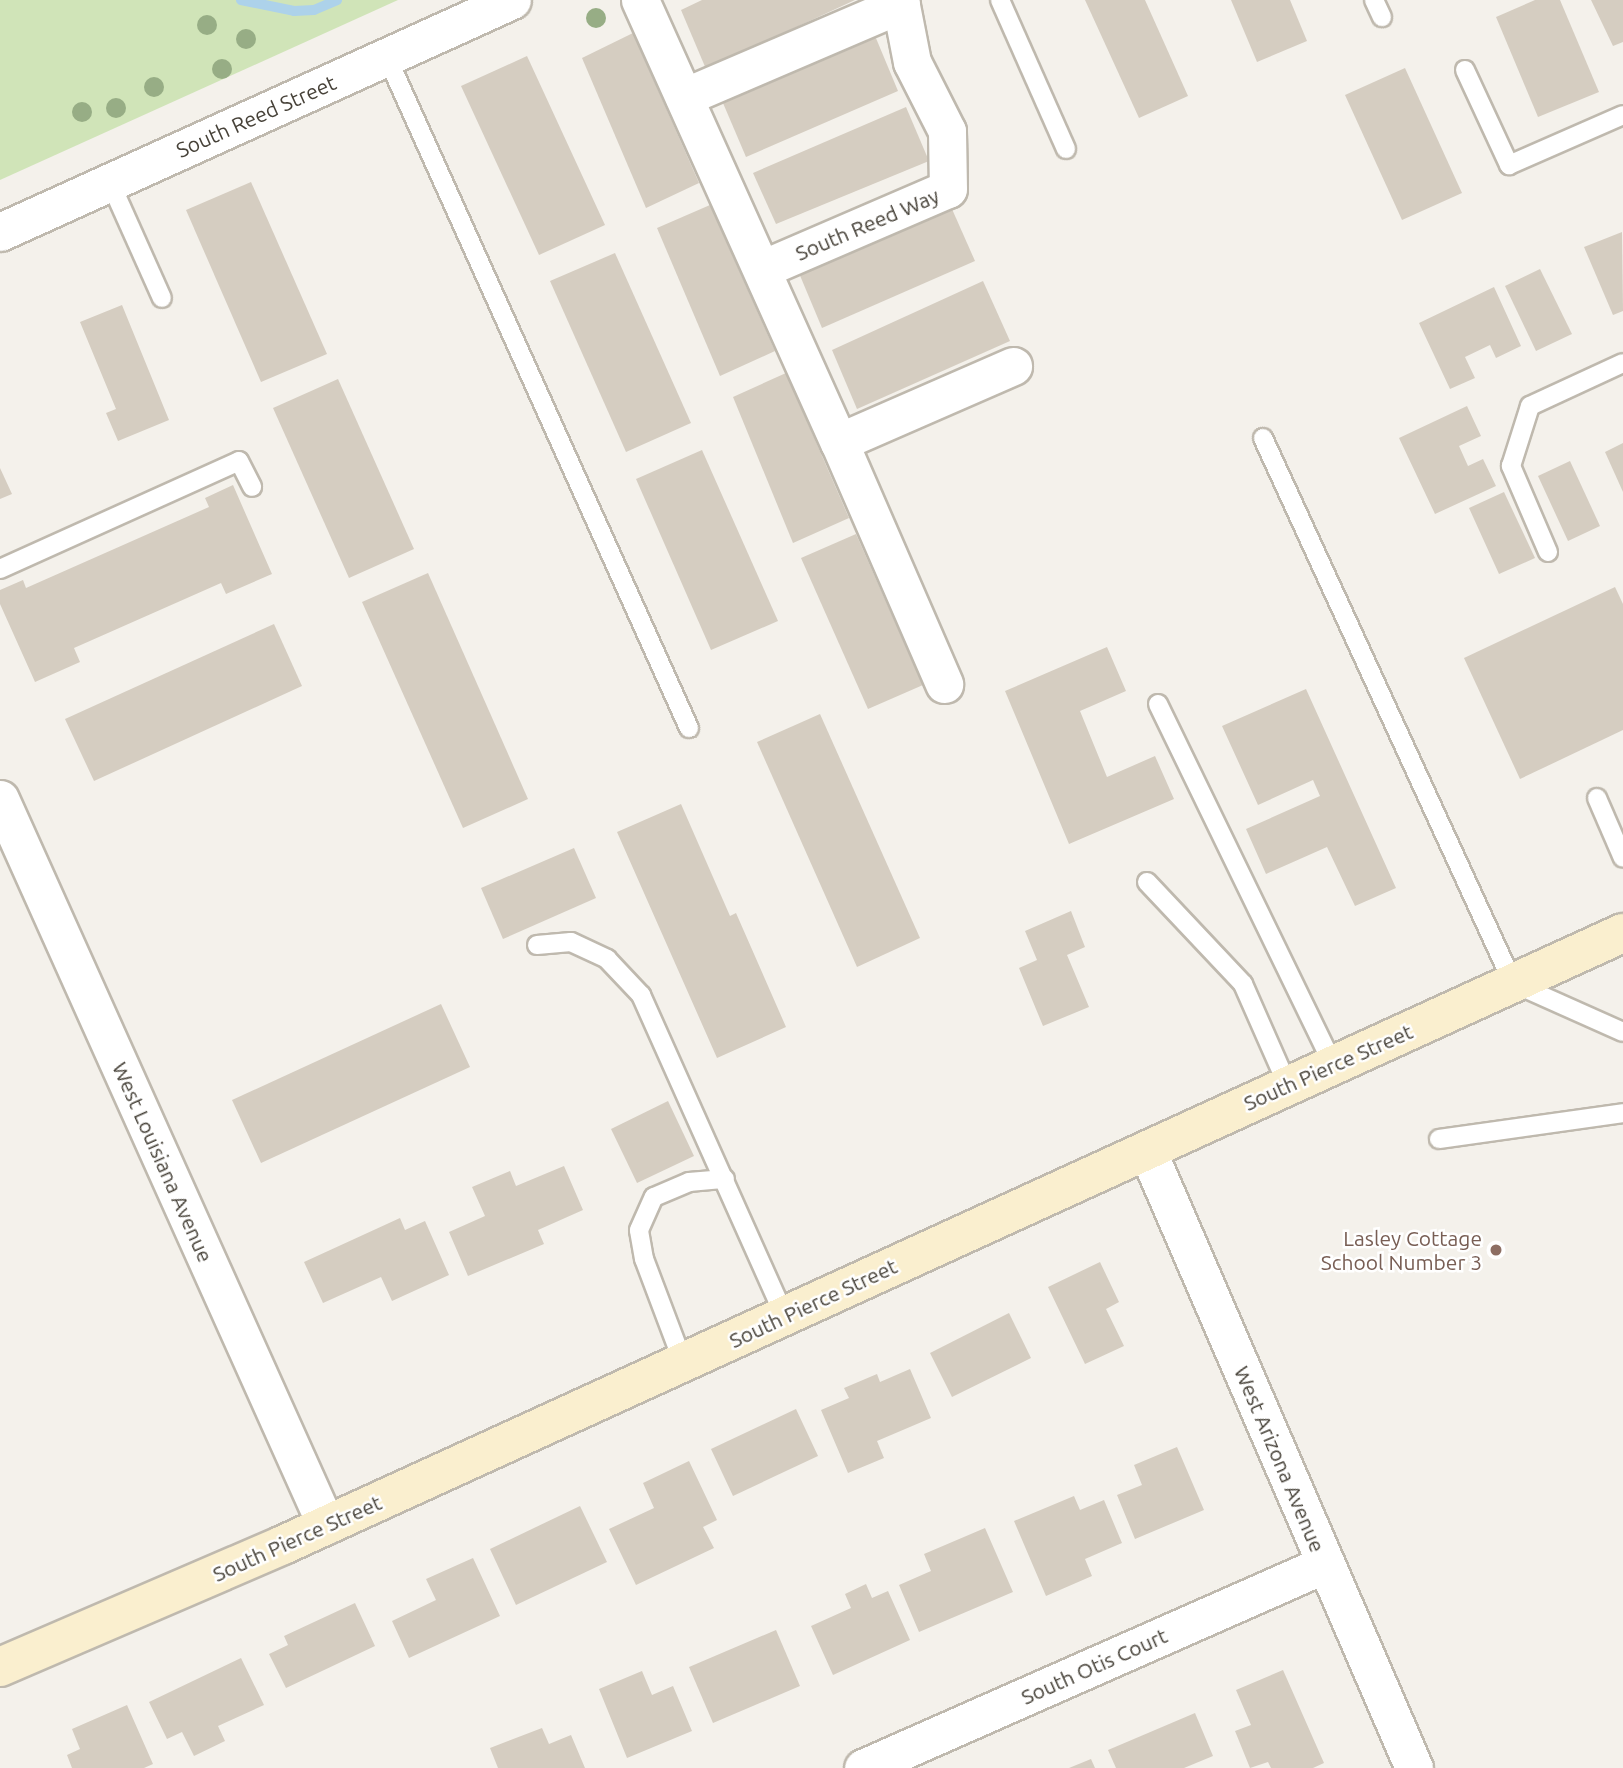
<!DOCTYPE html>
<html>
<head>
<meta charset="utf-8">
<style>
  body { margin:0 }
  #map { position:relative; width:1623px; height:1768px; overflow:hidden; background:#f4f1eb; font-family:Ubuntu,sans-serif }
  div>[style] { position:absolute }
  .green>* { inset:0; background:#d0e4b8 }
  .stream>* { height:10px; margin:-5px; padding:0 5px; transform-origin:5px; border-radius:5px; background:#add2ea }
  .building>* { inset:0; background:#d5cdc1 }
  .roads { filter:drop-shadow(2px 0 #bfb9ae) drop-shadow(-2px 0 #bfb9ae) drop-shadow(0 2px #bfb9ae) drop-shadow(0 -2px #bfb9ae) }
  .lane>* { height:18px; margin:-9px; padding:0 9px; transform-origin:9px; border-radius:9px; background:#fff }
  .street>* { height:37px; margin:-18.5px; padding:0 18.5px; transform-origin:18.5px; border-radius:18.5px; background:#fff }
  .secondary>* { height:38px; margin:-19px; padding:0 19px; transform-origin:19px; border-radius:19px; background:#faefcf }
  .trees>* { width:20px; height:20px; margin:-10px; border-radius:50%; background:#97ad85 }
  .dots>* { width:19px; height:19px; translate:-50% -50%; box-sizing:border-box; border:4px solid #fff; border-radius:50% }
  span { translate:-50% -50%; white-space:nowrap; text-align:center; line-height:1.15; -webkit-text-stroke:5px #fff; paint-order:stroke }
  .street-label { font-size:21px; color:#474239 }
  .education-label { font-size:21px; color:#785e54 }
  .right { translate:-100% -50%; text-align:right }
</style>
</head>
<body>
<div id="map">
  <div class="green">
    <i style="clip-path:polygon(0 0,398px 0,0 180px)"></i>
  </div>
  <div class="stream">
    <i style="left:241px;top:0;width:54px;rotate:11.7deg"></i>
    <i style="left:294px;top:11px;width:20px;rotate:-3deg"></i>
    <i style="left:314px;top:10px;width:25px;rotate:-23deg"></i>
  </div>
  <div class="building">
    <i style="clip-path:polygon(702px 0,855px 0,706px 69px,681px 10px)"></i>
    <i style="clip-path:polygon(1085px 0,1145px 0,1188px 96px,1139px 118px)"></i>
    <i style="clip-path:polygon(1231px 0,1290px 0,1307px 41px,1257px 62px)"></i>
    <i style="clip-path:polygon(1535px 0,1560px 0,1599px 92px,1538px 117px,1496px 17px)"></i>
    <i style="clip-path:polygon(1591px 0,1623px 0,1623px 42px,1613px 46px)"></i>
    <i style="clip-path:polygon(873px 31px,898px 91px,746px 157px,720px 96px)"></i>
    <i style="clip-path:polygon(633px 33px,699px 183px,646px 208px,582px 58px)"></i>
    <i style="clip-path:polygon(527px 56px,605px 225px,539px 255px,461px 86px)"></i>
    <i style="clip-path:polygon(1405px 68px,1462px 193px,1402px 220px,1345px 95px)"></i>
    <i style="clip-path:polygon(906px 107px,929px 161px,776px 224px,753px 173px)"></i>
    <i style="clip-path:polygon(251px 182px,327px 354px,261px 382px,186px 210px)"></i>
    <i style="clip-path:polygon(948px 200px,975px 261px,822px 328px,796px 266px)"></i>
    <i style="clip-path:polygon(710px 205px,775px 351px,720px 376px,657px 228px)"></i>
    <i style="clip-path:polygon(1622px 232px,1623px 311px,1613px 315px,1584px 247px)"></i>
    <i style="clip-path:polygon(615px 253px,691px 423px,626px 452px,550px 281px)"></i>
    <i style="clip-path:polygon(1540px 269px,1572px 334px,1536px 351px,1505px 286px)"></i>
    <i style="clip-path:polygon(983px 281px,1010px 341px,857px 409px,832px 350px)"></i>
    <i style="clip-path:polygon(1494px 287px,1521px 346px,1496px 358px,1490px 345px,1465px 357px,1475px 378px,1450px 389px,1419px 323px)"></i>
    <i style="clip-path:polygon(122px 305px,169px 420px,118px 441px,106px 413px,116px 409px,80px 322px)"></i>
    <i style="clip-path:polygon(786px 373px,849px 518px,793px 543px,733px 397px)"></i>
    <i style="clip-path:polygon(338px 379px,414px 549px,349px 578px,273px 408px)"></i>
    <i style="clip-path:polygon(1467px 406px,1481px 436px,1459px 446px,1468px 466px,1483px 459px,1496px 486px,1435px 514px,1399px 438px)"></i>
    <i style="clip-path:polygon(1623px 443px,1623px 492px,1605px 452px)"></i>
    <i style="clip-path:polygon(702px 450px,778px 621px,711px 650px,636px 479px)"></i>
    <i style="clip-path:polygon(1570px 461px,1600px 526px,1568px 541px,1538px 476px)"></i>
    <i style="clip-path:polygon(0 468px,12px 494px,0 499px)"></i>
    <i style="clip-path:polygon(233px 485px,272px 574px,226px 594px,221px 583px,74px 648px,80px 662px,35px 682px,0 604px,0 590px,23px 580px,26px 588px,209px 507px,205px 498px)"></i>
    <i style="clip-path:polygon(1504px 492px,1535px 558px,1499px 574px,1469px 508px)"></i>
    <i style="clip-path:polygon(856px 534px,923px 685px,868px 709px,801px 558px)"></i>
    <i style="clip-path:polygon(428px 573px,528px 799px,463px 828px,362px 602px)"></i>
    <i style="clip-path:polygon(1615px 587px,1623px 604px,1623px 730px,1520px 779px,1464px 658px)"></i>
    <i style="clip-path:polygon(274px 624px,302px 686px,94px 781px,65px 719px)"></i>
    <i style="clip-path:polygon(1107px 647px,1126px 691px,1080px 711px,1107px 777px,1155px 756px,1174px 799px,1069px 844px,1005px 691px)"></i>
    <i style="clip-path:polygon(1306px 689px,1396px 888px,1355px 906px,1327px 847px,1266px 874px,1246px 829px,1320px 796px,1313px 780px,1258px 805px,1222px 726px)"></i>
    <i style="clip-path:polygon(820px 714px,920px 938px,857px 967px,757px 742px)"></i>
    <i style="clip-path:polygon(681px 804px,730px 916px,736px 913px,786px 1027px,717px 1058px,617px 832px)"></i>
    <i style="clip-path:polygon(574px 848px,596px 898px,503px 939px,481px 888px)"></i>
    <i style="clip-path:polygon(1071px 911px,1085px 947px,1067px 955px,1089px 1007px,1043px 1026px,1019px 968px,1037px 960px,1025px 931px)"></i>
    <i style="clip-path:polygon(441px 1004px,470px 1067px,261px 1163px,232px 1100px)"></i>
    <i style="clip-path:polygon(668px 1101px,694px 1156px,637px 1183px,611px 1129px)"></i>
    <i style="clip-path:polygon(564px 1166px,583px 1210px,538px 1230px,544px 1244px,468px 1276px,449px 1232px,485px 1216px,472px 1187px,510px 1171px,516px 1186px)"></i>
    <i style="clip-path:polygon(400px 1218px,405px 1230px,425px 1221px,449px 1275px,392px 1301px,381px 1277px,323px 1303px,304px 1262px)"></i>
    <i style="clip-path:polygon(1100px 1262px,1119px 1302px,1106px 1309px,1124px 1346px,1085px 1364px,1048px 1287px)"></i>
    <i style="clip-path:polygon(1009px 1313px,1031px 1358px,952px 1397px,930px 1353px)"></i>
    <i style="clip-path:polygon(910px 1369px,931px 1418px,877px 1441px,884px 1458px,848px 1473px,821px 1410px,849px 1398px,844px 1388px,877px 1374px,880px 1382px)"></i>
    <i style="clip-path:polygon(796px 1409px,818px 1456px,733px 1496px,711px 1449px)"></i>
    <i style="clip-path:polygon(1177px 1447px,1204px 1510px,1135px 1539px,1117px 1495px,1142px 1485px,1134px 1465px)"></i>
    <i style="clip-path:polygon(689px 1461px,717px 1520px,703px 1527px,714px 1548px,636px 1585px,609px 1529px,654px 1508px,643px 1483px)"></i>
    <i style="clip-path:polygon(1074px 1496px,1080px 1510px,1104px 1500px,1122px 1543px,1085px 1559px,1092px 1576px,1046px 1596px,1014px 1521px)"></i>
    <i style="clip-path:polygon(580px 1506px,607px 1562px,516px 1605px,490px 1549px)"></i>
    <i style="clip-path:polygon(985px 1528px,1013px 1592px,919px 1632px,899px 1585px,931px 1571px,924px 1554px)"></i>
    <i style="clip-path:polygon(473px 1558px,500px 1616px,409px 1658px,392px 1621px,436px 1600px,426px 1579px)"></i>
    <i style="clip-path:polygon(866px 1584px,872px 1598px,888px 1591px,910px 1640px,833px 1675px,811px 1626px,851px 1608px,845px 1594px)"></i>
    <i style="clip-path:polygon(355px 1603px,375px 1646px,286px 1688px,269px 1654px,288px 1645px,284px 1636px)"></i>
    <i style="clip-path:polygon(776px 1630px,800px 1686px,713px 1723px,689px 1667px)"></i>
    <i style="clip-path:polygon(241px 1658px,264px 1705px,218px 1726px,225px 1741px,194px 1756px,182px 1732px,167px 1739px,149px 1702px)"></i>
    <i style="clip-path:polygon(1283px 1670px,1324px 1763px,1313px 1768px,1271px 1768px,1268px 1762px,1250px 1768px,1235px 1731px,1251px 1725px,1236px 1690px)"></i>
    <i style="clip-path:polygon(642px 1671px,652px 1695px,673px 1686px,692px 1731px,627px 1758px,599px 1689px)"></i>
    <i style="clip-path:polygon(127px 1705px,153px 1764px,144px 1768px,72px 1768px,67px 1755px,80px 1749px,72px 1729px)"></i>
    <i style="clip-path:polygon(1195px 1713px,1213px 1756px,1184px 1768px,1116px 1768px,1108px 1750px)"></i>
    <i style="clip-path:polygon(542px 1728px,549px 1744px,571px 1735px,585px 1768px,498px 1768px,490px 1748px)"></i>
    <i style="clip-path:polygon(1091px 1759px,1095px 1768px,1069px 1768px)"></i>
  </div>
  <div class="roads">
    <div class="lane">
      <i style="left:1000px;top:0;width:163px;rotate:66.1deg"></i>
      <i style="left:1374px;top:0;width:19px;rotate:65deg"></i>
      <i style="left:387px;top:57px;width:736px;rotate:65.77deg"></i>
      <i style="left:1465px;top:70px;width:105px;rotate:65.1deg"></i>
      <i style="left:1509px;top:165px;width:124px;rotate:-23.7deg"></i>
      <i style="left:110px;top:182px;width:127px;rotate:65.9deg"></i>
      <i style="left:1263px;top:438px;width:600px;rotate:65.36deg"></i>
      <i style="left:1513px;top:983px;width:120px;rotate:24deg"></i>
      <i style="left:1548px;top:552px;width:94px;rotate:-113.3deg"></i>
      <i style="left:1511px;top:466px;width:63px;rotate:-72.4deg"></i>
      <i style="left:1530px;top:406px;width:102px;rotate:-24.8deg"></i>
      <i style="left:0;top:569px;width:262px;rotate:-24.3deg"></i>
      <i style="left:239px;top:461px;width:29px;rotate:63deg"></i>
      <i style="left:1158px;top:704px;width:401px;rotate:64.1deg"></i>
      <i style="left:1597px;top:798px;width:65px;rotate:66.6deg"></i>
      <i style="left:1147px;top:882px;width:140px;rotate:46.7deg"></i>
      <i style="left:1243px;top:984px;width:111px;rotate:66.2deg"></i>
      <i style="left:537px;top:945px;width:34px;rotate:-5deg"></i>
      <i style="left:571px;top:942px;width:40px;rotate:25deg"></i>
      <i style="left:607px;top:959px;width:50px;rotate:46.6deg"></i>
      <i style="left:641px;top:995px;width:350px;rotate:65.9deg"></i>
      <i style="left:1439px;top:1139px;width:186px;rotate:-8deg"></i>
      <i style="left:683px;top:1362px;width:110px;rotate:-110.7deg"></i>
      <i style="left:644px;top:1259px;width:29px;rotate:-100deg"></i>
      <i style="left:639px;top:1230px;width:36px;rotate:-66deg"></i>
      <i style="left:654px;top:1197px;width:38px;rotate:-23deg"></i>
      <i style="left:689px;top:1182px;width:36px;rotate:-5deg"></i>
    </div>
    <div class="street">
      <i style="left:640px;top:0;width:485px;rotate:65.8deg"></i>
      <i style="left:839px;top:442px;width:190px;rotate:-23.6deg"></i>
      <i style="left:684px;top:97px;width:236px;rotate:-23.2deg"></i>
      <i style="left:0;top:232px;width:562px;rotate:-24.38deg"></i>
      <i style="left:762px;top:269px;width:202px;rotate:-23.3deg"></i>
      <i style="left:948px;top:189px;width:58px;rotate:-91deg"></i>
      <i style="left:947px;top:131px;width:77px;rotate:-116.9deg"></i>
      <i style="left:912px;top:62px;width:63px;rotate:-101deg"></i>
      <i style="left:839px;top:442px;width:264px;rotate:66.5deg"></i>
      <i style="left:0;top:799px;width:796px;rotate:65.82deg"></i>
      <i style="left:1147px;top:1150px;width:673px;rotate:66.63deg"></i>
      <i style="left:863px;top:1768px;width:505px;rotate:-23.82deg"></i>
    </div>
    <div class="secondary">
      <i style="left:0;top:1667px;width:308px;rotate:-23.3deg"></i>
      <i style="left:283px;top:1545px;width:1473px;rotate:-24.55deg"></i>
    </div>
  </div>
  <div class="trees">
    <i style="left:596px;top:18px"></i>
    <i style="left:207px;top:25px"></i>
    <i style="left:246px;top:39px"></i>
    <i style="left:222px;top:69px"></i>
    <i style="left:154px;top:87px"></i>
    <i style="left:116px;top:108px"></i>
    <i style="left:82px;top:112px"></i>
  </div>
  <div class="dots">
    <i style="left:1496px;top:1250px;background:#8d6e63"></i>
  </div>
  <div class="street-label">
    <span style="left:256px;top:116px;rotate:-24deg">South Reed Street</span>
    <span style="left:867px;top:224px;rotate:-23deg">South Reed Way</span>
    <span style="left:1328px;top:1067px;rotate:-24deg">South Pierce Street</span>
    <span style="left:163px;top:1162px;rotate:66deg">West Louisiana Avenue</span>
    <span style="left:813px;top:1303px;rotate:-25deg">South Pierce Street</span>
    <span style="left:1280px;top:1459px;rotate:67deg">West Arizona Avenue</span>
    <span style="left:297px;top:1538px;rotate:-24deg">South Pierce Street</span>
    <span style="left:1094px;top:1666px;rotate:-24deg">South Otis Court</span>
  </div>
  <div class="education-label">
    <span class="right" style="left:1482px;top:1250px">Lasley Cottage<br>School Number 3</span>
  </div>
</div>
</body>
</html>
